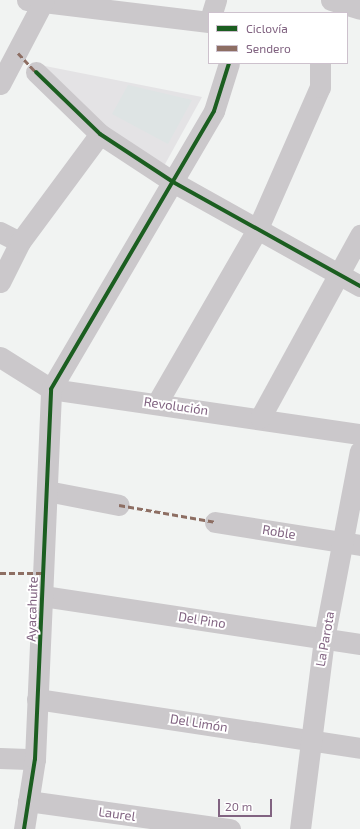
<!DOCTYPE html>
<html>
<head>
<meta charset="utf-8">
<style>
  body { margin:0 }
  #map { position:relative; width:360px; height:829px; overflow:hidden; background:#f1f3f2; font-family:"Exo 2",sans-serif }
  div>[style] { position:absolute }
  .built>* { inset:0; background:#e4e3e5 }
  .green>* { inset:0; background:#dee4e4 }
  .minor>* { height:21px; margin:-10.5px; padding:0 10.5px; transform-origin:10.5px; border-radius:10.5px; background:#cbc8cb }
  .quiet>* { height:3px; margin-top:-1.5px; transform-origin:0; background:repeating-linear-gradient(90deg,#8d6e63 0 6px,transparent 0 9px) }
  .cycleway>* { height:4px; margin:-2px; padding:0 2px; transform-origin:2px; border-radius:2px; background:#1b5e20 }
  span { translate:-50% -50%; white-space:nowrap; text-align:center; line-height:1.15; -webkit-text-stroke:4px #fff; paint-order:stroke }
  .street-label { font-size:13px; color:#816381 }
  .legend { position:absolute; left:208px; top:12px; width:140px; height:52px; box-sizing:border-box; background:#fff; border:1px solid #cdc1cd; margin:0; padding:5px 7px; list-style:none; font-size:12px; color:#816381 }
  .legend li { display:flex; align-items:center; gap:8px; height:20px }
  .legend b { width:20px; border:1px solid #cdc1cd }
  .scale { position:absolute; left:218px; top:799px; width:54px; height:18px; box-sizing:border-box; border:2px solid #816381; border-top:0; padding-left:5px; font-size:12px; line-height:14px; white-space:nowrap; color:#816381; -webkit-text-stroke:3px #fff; paint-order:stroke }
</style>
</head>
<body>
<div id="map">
  <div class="built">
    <i style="clip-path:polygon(35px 64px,202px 97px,164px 166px,115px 145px)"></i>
  </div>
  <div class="green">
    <i style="clip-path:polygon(128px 85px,192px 100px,168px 144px,112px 114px)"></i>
  </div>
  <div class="minor">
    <i style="left:27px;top:0;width:183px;rotate:6.9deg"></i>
    <i style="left:331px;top:0;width:30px;rotate:17deg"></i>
    <i style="left:212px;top:13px;width:14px;rotate:-73deg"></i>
    <i style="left:36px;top:72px;width:89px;rotate:44.1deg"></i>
    <i style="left:100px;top:134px;width:87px;rotate:33.3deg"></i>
    <i style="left:173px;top:182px;width:214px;rotate:29.1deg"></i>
    <i style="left:0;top:84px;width:93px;rotate:-62.3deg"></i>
    <i style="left:0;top:232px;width:22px;rotate:27deg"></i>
    <i style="left:0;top:282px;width:45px;rotate:-63.4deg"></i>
    <i style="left:20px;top:242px;width:134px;rotate:-53.5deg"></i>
    <i style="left:0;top:357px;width:60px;rotate:32.1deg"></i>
    <i style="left:51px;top:389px;width:312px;rotate:8.3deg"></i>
    <i style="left:157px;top:403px;width:202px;rotate:-60deg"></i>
    <i style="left:258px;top:228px;width:154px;rotate:-66.3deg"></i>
    <i style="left:320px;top:87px;width:24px;rotate:-90deg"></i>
    <i style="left:260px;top:418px;width:209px;rotate:-61.3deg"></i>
    <i style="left:47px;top:491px;width:73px;rotate:11deg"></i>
    <i style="left:215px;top:522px;width:147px;rotate:9deg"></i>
    <i style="left:43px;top:596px;width:321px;rotate:8.6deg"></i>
    <i style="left:37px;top:699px;width:327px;rotate:8.6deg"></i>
    <i style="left:0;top:758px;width:35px;rotate:2deg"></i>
    <i style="left:28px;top:801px;width:204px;rotate:7.9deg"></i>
    <i style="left:24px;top:829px;width:71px;rotate:-81.1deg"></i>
    <i style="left:35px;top:759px;width:370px;rotate:-87.5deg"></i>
    <i style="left:51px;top:389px;width:322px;rotate:-59.6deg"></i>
    <i style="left:214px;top:111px;width:50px;rotate:-72.6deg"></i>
    <i style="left:300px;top:829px;width:192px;rotate:-82.8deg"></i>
    <i style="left:324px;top:639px;width:191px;rotate:-79.2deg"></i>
  </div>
  <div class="quiet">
    <i style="left:18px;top:53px;width:26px;rotate:47deg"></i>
    <i style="left:119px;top:505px;width:97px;rotate:10deg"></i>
    <i style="left:0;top:573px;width:43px"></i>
  </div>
  <div class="cycleway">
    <i style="left:36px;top:72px;width:89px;rotate:44.1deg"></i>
    <i style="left:100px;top:134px;width:87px;rotate:33.3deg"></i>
    <i style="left:173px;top:182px;width:214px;rotate:29.1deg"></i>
    <i style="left:24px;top:829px;width:71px;rotate:-81.1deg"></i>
    <i style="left:35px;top:759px;width:370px;rotate:-87.5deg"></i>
    <i style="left:51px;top:389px;width:322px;rotate:-59.6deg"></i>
    <i style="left:214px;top:111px;width:50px;rotate:-72.6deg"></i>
  </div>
  <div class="street-label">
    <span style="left:176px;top:406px;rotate:8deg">Revolución</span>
    <span style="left:279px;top:532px;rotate:9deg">Roble</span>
    <span style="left:32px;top:609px;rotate:-88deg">Ayacahuite</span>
    <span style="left:202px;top:620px;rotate:9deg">Del Pino</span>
    <span style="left:325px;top:639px;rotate:-80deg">La Parota</span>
    <span style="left:199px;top:723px;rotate:9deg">Del Limón</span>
    <span style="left:117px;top:814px;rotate:8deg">Laurel</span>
  </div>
  <ul class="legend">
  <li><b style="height:5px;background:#1b5e20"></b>Ciclovía</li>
  <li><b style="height:5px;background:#8d6e63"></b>Sendero</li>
  </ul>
  <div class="scale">20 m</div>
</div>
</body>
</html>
